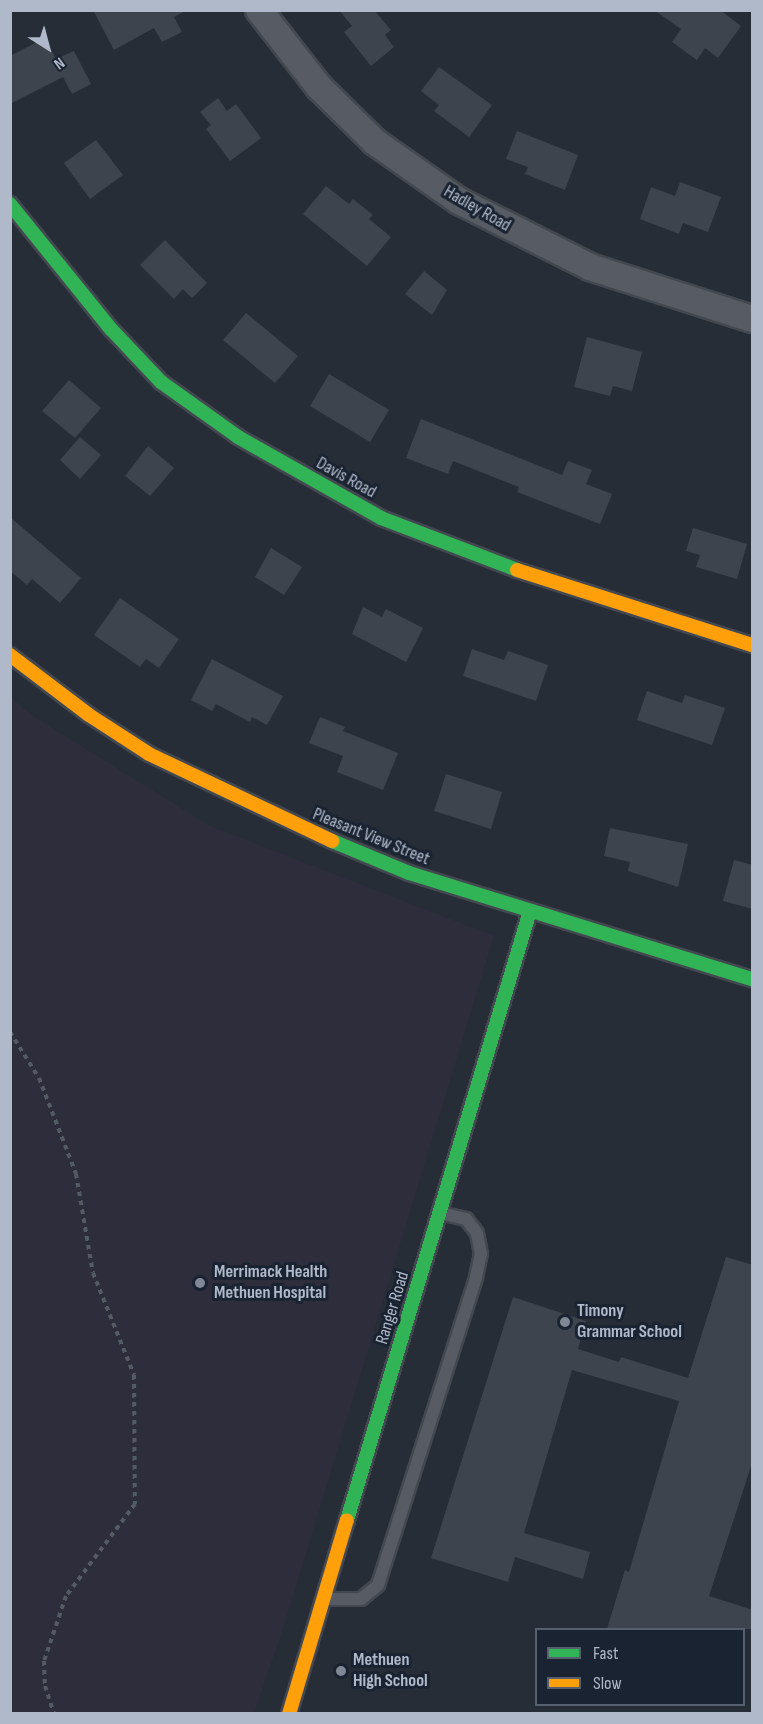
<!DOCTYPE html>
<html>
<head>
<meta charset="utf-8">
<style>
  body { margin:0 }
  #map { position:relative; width:763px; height:1724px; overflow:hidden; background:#262d37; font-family:"Sofia Sans Condensed",sans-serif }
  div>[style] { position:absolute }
  .medical>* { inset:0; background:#2e2d3c }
  .building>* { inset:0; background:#3e444d }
  .path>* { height:4px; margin-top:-2px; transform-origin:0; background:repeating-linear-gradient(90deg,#545b62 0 4.5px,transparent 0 9px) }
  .roads { filter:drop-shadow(2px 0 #434850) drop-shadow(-2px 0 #434850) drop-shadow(0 2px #434850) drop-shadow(0 -2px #434850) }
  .lane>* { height:12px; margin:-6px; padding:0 6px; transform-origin:6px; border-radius:6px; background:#575c64 }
  .street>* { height:26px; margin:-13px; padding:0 13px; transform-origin:13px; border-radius:13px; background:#575c64 }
  .fast>* { height:14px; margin:-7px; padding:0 7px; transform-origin:7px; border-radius:7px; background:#30b455 }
  .slow>* { height:14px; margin:-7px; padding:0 7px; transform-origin:7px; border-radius:7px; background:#ff9f0a }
  .dots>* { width:16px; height:16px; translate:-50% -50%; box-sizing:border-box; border:3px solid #1a2331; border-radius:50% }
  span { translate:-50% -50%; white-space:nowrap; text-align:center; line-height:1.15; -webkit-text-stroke:6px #1a2331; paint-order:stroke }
  .street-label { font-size:18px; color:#b0b9c9 }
  .poi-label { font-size:18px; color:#b0b9c9; font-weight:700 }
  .left { translate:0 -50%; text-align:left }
  .frame { position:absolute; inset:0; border:12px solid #b0b9c9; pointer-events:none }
  .legend { position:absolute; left:535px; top:1628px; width:210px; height:78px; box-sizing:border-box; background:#1a2331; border:2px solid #565f6e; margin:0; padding:8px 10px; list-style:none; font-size:18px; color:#b0b9c9 }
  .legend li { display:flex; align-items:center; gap:12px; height:30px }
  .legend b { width:30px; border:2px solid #565f6e }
  .north { position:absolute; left:18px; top:18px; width:60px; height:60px; -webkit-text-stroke:4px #1a2331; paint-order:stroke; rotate:144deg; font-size:16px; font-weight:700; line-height:24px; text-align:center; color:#b0b9c9 }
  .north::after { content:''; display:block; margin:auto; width:21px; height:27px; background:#b0b9c9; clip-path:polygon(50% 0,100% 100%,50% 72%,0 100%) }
</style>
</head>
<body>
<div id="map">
  <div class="medical">
    <i style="clip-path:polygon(11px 697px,30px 714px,210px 826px,494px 936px,283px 1629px,254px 1713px,11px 1713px)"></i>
  </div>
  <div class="building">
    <i style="clip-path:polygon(93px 10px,187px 10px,174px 17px,182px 32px,162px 42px,154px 28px,114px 50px)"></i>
    <i style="clip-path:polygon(339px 10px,374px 10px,391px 30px,385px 35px,394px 47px,371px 66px,344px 32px,352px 26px)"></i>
    <i style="clip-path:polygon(654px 10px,720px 10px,741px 26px,718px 58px,705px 48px,697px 60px,672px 42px,681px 29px)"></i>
    <i style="clip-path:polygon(45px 38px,56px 59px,74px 51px,91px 84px,72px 94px,63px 77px,10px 104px,10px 56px)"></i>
    <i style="clip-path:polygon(439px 67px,492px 105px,469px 137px,434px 111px,439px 105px,421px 91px)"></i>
    <i style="clip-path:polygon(218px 98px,227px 111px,236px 104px,261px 138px,230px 161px,206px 129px,211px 125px,200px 112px)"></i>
    <i style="clip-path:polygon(517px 131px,578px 155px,565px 190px,525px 174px,528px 167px,506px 159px)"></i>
    <i style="clip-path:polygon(96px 140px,123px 175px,90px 199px,64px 163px)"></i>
    <i style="clip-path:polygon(680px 182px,721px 197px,708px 232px,683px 223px,679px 234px,640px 219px,651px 187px,675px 196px)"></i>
    <i style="clip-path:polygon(326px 186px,349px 204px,353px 199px,373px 215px,369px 219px,391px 237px,367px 266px,303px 214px)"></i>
    <i style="clip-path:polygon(165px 240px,207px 283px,192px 298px,183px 289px,174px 299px,140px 265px)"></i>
    <i style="clip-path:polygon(424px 271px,447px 290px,432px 315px,405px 294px)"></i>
    <i style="clip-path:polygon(246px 313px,298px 356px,275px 383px,223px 340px)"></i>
    <i style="clip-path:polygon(587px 337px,642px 352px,632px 391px,613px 386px,610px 396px,574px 387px)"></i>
    <i style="clip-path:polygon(329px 374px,389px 410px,370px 442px,310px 406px)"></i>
    <i style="clip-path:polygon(69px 380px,101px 408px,75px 438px,42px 411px)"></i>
    <i style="clip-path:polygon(421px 419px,562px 475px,568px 461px,592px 470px,586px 484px,612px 494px,600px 524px,517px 492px,519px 487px,453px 461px,448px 474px,406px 458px)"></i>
    <i style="clip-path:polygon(80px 437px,101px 455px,80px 479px,60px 460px)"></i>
    <i style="clip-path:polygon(148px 446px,174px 468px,150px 496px,125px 476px)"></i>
    <i style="clip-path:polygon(10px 517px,81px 578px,60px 603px,32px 579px,27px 585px,10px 571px)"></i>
    <i style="clip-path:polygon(693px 528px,747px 544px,737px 579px,696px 567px,700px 555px,686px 551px)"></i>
    <i style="clip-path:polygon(271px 548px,302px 567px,284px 595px,255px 577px)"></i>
    <i style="clip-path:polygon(120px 598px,179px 639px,159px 668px,146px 659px,140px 667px,94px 635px)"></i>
    <i style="clip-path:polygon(363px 607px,382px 617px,386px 609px,423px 628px,406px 662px,352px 634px)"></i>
    <i style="clip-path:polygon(472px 649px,504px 660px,508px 651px,548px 665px,536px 701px,463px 676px)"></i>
    <i style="clip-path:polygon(212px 659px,283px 696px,267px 725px,252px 717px,250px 722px,216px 704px,212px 711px,191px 700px)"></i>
    <i style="clip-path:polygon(647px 691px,682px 703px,685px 695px,725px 708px,712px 745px,637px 720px)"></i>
    <i style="clip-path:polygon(320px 717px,345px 727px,343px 731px,398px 753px,383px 790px,337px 772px,343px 756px,309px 743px)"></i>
    <i style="clip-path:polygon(446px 774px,502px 792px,491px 829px,434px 811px)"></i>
    <i style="clip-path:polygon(610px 828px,688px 844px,678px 887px,628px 871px,630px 862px,604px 856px)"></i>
    <i style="clip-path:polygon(734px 860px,753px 865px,753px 909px,723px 901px)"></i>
    <i style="clip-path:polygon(726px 1257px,753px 1265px,753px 1460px,709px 1596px,753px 1610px,753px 1629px,607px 1629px,625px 1570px,629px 1572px,679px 1401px,572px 1370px,524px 1533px,590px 1552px,583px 1579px,515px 1557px,508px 1582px,431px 1558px,513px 1297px,586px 1321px,578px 1349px,619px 1362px,621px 1357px,688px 1378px)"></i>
  </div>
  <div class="path">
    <i style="left:10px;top:1032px;width:54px;rotate:57.8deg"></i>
    <i style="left:39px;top:1078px;width:103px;rotate:68.9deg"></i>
    <i style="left:76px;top:1174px;width:100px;rotate:80.3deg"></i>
    <i style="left:93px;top:1273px;width:110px;rotate:68.1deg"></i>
    <i style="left:134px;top:1375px;width:129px;rotate:89.6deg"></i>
    <i style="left:135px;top:1504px;width:115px;rotate:126.9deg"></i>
    <i style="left:66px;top:1596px;width:69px;rotate:108.7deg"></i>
    <i style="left:44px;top:1661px;width:25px;rotate:88deg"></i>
    <i style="left:45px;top:1686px;width:29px;rotate:72deg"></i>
  </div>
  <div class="roads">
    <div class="lane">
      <i style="left:324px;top:1599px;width:37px"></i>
      <i style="left:361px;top:1599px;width:22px;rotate:-39deg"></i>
      <i style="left:378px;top:1585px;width:323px;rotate:-72.3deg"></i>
      <i style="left:476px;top:1277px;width:24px;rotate:-78deg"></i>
      <i style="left:481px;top:1254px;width:21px;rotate:-101deg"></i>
      <i style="left:477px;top:1233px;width:18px;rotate:-128deg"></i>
      <i style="left:466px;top:1219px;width:26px;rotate:-167deg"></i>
    </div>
    <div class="street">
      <i style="left:259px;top:10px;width:98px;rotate:52.1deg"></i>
      <i style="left:319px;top:87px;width:78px;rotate:44.5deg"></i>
      <i style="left:375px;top:142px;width:103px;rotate:35.1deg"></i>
      <i style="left:459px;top:201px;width:147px;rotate:26.7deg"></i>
      <i style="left:590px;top:267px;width:170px;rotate:17.8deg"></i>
    </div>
    <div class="fast">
      <i style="left:10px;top:204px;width:161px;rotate:51.1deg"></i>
      <i style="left:111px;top:329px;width:73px;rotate:46.7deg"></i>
      <i style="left:161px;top:382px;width:95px;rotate:35.5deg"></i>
      <i style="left:238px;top:437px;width:164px;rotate:29.5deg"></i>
      <i style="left:381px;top:518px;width:146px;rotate:20.9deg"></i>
      <i style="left:332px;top:841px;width:83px;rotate:22.6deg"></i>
      <i style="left:409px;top:873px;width:359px;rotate:17.2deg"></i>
      <i style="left:347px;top:1520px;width:636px;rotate:-73.27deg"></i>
    </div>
    <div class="slow">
      <i style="left:517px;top:570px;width:247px;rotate:17.7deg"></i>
      <i style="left:10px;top:655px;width:99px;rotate:37.2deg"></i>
      <i style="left:89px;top:715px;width:72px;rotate:33deg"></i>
      <i style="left:149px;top:754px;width:203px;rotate:25.4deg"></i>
      <i style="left:289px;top:1714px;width:202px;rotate:-73.4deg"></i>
    </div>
  </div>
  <div class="dots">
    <i style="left:200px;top:1283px;background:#808896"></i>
    <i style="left:565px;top:1322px;background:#808896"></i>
    <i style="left:341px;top:1671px;background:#808896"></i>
  </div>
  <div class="street-label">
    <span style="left:477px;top:209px;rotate:30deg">Hadley Road</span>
    <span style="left:346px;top:478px;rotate:29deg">Davis Road</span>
    <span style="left:371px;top:837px;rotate:22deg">Pleasant View Street</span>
    <span style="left:393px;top:1308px;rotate:-73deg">Ranger Road</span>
  </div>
  <div class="poi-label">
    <span class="left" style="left:214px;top:1283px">Merrimack Health<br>Methuen Hospital</span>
    <span class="left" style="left:577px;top:1322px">Timony<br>Grammar School</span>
    <span class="left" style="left:353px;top:1671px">Methuen<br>High School</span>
  </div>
  <div class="frame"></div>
  <ul class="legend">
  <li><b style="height:8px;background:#30b455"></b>Fast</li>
  <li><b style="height:8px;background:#ff9f0a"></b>Slow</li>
  </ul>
  <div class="north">N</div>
</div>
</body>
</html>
